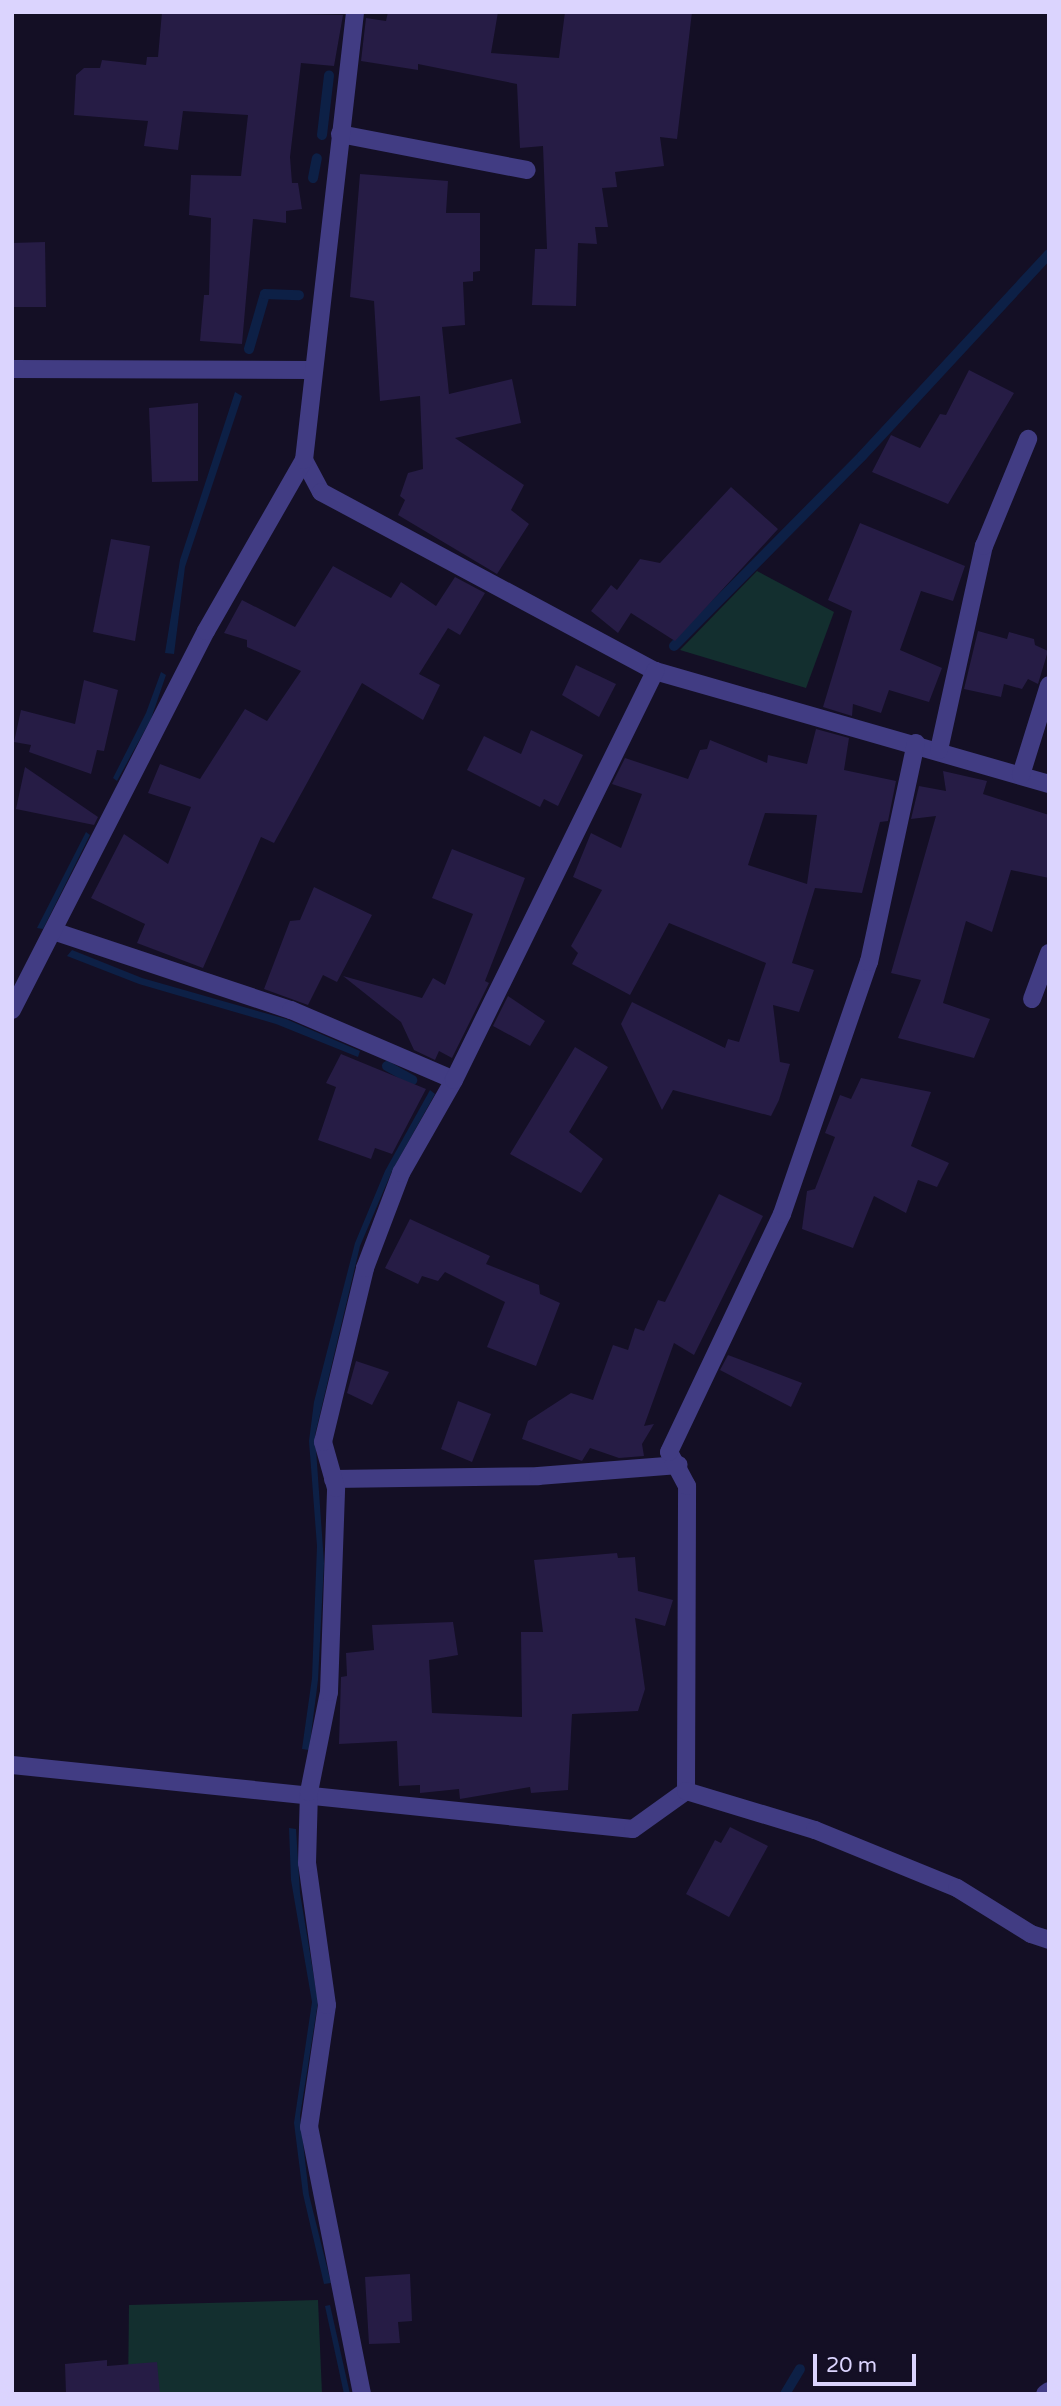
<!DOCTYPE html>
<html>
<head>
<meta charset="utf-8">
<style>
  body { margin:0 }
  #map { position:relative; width:1061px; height:2406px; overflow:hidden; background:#140f25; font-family:"Varela Round",sans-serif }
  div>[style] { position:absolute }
  .green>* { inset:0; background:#132f2f }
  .water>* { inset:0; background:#0d2046 }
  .stream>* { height:10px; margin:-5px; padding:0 5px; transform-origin:5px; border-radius:5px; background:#0d2046 }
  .building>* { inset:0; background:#261c45 }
  .minor>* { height:18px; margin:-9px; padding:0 9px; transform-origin:9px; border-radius:9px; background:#413c83 }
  span { translate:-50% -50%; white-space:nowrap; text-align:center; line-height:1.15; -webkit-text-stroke:5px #140f25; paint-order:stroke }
  .frame { position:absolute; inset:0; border:14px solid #dbd4fe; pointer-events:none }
  .scale { position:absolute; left:813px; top:2354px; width:103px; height:32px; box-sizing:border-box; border:4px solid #dbd4fe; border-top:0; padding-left:9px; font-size:21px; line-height:24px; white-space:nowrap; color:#dbd4fe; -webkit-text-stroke:5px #140f25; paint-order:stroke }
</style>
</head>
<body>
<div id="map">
  <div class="green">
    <i style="clip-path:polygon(757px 571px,834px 612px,806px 688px,680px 650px)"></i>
    <i style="clip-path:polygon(318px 2300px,322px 2394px,128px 2394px,129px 2305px)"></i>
  </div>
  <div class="water">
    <i style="clip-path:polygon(235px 392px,242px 396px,185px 567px,174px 654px,165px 653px,180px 560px)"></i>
    <i style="clip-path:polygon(161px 672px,166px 675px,151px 719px,117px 781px,113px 778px,146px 713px)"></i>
    <i style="clip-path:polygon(86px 832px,90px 835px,43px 929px,37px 928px)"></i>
    <i style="clip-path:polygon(72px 950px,142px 978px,286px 1019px,360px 1051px,358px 1057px,276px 1024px,139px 984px,67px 956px)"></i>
    <i style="clip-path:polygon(430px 1090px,435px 1094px,392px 1171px,360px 1246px,315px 1435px,324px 1563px,318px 1680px,309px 1750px,302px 1749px,312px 1678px,317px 1546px,309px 1441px,314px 1402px,355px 1243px,385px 1171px)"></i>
    <i style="clip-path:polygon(289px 1828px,296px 1829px,300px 1893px,318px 2002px,300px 2116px,309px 2195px,331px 2283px,324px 2284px,303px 2194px,294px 2123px,312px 2002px,291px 1880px)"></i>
    <i style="clip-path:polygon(330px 2305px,350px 2394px,344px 2394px,325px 2306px)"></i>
  </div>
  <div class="stream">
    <i style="left:322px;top:135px;width:60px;rotate:-83.3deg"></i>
    <i style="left:313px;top:178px;width:20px;rotate:-79deg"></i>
    <i style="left:249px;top:349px;width:57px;rotate:-73.8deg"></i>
    <i style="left:265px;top:294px;width:34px;rotate:2deg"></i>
    <i style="left:674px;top:646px;width:267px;rotate:-45.3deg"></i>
    <i style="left:862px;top:456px;width:275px;rotate:-47.2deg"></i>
    <i style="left:387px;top:1066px;width:29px;rotate:29deg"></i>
    <i style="left:785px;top:2394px;width:29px;rotate:-59deg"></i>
  </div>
  <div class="building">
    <i style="clip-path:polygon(162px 12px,343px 15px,334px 66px,301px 63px,290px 157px,292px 183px,298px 183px,302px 209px,286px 211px,286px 223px,253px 219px,242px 344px,200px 341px,204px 295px,209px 295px,211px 218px,189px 215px,191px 175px,241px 176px,248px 115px,183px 111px,178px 150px,144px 146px,148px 121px,74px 115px,76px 75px,84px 68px,100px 68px,102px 60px,146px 65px,147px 57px,158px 57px)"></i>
    <i style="clip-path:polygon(388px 12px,498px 12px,491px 53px,559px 58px,565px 12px,692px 12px,677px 139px,660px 137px,664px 166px,615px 172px,617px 187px,602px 188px,608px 227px,595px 227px,597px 244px,578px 243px,576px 306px,532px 305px,535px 249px,547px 249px,543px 146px,520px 148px,517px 84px,418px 64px,418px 70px,361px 61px,366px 18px,386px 21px)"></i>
    <i style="clip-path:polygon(360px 174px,448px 181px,446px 213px,480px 213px,480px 271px,473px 272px,473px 281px,463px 282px,465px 325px,442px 327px,449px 394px,512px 379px,521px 423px,455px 438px,524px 485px,511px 510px,529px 524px,497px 574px,398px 515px,405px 500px,400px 496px,408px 473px,423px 469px,420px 396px,380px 401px,374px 301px,350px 297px)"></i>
    <i style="clip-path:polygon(45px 242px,46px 307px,12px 307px,12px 243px)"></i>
    <i style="clip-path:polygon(969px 370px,1014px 393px,948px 504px,872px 472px,891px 435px,920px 448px,940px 414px,946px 415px)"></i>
    <i style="clip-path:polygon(198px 403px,198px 481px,152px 482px,149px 408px)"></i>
    <i style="clip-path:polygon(731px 487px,778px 529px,675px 641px,631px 613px,618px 633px,591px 611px,611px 585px,617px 590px,640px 559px,660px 563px)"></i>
    <i style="clip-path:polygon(860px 523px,965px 566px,953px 601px,921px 591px,900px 650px,942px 668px,929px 702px,889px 690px,881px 713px,853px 704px,852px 716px,823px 707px,852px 611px,828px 600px)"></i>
    <i style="clip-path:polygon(111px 539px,150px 546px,135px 641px,93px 632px)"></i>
    <i style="clip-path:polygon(333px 566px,391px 598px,401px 582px,436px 606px,455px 577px,485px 593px,460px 635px,448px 628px,419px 674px,440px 685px,423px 720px,362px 683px,274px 843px,261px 837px,203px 968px,137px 943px,145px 924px,91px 898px,124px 834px,168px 864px,191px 807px,148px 793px,160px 764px,200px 779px,245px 709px,267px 721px,301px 671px,247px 647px,247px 640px,224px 633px,242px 600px,295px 627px)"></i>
    <i style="clip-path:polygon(978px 631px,1007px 639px,1009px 632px,1034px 639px,1035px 645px,1048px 651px,1038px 684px,1028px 679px,1022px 689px,1004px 684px,1001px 697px,964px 689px)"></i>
    <i style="clip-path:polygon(576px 665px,616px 684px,599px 717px,562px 695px)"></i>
    <i style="clip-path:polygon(84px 680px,118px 690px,104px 751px,97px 750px,91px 774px,29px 752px,31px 745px,14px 742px,21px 710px,75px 724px)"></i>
    <i style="clip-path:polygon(evenodd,816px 729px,849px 738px,844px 770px,896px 781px,888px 821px,880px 822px,862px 893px,815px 888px,792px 963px,814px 970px,799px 1012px,773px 1005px,780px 1062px,790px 1064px,779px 1100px,771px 1116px,673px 1090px,662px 1110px,621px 1024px,632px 1002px,725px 1048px,728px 1039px,739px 1042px,766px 963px,669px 923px,630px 995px,572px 964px,578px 953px,571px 946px,602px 890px,573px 877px,591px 833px,621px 848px,642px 794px,612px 784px,625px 758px,688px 779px,700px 750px,707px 749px,710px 740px,767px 763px,768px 755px,807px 764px,816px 729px,765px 813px,817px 815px,807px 884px,748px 865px,765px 813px)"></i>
    <i style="clip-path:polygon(531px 730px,583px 755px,558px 806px,544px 799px,540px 807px,467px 770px,484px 736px,521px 754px)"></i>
    <i style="clip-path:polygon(25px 767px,98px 817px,94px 825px,16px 809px)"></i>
    <i style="clip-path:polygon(943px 771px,987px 781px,983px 794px,1049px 815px,1049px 878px,1011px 870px,992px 932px,966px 921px,943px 1003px,990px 1019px,974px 1058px,898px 1038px,921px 980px,891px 973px,936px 816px,911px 819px,919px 786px,946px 791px)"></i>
    <i style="clip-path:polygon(452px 849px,525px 878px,485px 981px,489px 983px,452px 1058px,439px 1051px,435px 1060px,414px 1050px,401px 1022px,343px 976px,422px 998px,433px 978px,445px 985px,473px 914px,432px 898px)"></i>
    <i style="clip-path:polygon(314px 887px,372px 915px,337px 982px,323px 975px,308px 1005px,264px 989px,290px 921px,300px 920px)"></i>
    <i style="clip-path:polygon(508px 996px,545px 1021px,530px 1046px,493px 1026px)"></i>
    <i style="clip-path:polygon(575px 1047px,608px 1067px,569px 1132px,603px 1159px,581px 1193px,510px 1154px)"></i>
    <i style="clip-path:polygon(341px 1054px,426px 1089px,392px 1154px,375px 1148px,371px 1159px,318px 1140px,336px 1087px,326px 1083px)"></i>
    <i style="clip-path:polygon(861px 1078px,931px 1092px,911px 1146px,949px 1163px,937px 1187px,918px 1180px,906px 1213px,874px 1196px,853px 1248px,802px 1229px,807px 1191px,815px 1189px,835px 1137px,825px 1133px,840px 1095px,851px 1099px)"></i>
    <i style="clip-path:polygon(719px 1194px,763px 1216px,694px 1355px,674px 1343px,644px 1426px,654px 1424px,642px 1444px,644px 1456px,619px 1458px,590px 1448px,582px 1461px,522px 1439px,528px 1421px,571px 1393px,593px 1400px,613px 1345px,628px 1350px,635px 1328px,644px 1331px,658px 1300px,665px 1302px)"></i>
    <i style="clip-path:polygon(410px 1219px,490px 1256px,486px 1264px,539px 1285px,540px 1294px,560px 1303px,536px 1366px,487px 1347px,505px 1302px,445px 1272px,438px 1281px,422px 1276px,418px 1284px,385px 1268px)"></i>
    <i style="clip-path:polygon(728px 1355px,802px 1383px,791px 1407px,720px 1370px)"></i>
    <i style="clip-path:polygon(356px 1361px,389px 1372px,372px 1405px,347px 1393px)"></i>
    <i style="clip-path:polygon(458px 1401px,491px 1414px,472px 1462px,441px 1449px)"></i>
    <i style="clip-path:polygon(617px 1553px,618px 1558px,635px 1557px,638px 1591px,673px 1600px,665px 1626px,635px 1618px,645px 1689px,638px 1711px,572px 1714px,568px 1790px,531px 1793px,530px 1787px,460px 1799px,459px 1789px,420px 1793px,420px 1785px,399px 1786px,397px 1741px,339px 1744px,341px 1677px,347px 1676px,346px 1653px,374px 1650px,372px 1625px,453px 1622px,458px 1655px,429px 1660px,432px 1713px,522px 1717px,521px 1632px,543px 1632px,534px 1560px)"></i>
    <i style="clip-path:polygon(730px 1827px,768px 1846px,729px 1917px,686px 1894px,715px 1840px,721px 1843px)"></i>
    <i style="clip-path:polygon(410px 2274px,412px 2321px,398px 2322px,400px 2343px,369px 2344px,365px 2277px)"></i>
    <i style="clip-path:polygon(107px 2360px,107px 2366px,157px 2362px,160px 2394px,66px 2394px,65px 2364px)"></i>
  </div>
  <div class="minor">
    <i style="left:340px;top:134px;width:190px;rotate:10.9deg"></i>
    <i style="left:12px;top:369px;width:299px;rotate:0.2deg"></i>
    <i style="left:304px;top:460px;width:36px;rotate:62deg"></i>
    <i style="left:321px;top:492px;width:379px;rotate:28.2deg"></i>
    <i style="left:655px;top:671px;width:410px;rotate:16deg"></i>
    <i style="left:939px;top:750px;width:209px;rotate:-77.6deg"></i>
    <i style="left:984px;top:546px;width:116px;rotate:-67.6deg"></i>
    <i style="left:1021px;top:775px;width:94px;rotate:-72.7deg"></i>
    <i style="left:56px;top:932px;width:248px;rotate:18.4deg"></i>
    <i style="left:291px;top:1010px;width:177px;rotate:23.2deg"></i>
    <i style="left:1032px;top:999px;width:49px;rotate:-69.7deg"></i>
    <i style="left:12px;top:1010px;width:426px;rotate:-62.9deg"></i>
    <i style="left:206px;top:631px;width:197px;rotate:-60.2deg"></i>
    <i style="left:304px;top:460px;width:451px;rotate:-83.5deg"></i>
    <i style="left:333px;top:1479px;width:205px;rotate:-0.8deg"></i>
    <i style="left:538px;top:1476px;width:141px;rotate:-4.5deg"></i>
    <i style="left:12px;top:1765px;width:624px;rotate:5.88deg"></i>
    <i style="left:633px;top:1829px;width:65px;rotate:-35.6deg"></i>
    <i style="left:686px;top:1791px;width:305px;rotate:-89.8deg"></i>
    <i style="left:687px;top:1486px;width:38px;rotate:-118deg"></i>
    <i style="left:669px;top:1452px;width:263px;rotate:-64.6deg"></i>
    <i style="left:782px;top:1214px;width:267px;rotate:-71deg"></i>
    <i style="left:869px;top:962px;width:224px;rotate:-77.9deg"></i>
    <i style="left:686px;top:1791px;width:135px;rotate:16.8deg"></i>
    <i style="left:815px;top:1830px;width:153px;rotate:22.2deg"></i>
    <i style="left:957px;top:1888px;width:87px;rotate:31.9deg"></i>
    <i style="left:1031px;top:1934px;width:19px;rotate:18deg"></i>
    <i style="left:362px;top:2394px;width:272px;rotate:-101.2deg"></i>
    <i style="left:309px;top:2127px;width:123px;rotate:-81.6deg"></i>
    <i style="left:327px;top:2005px;width:143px;rotate:-98deg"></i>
    <i style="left:307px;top:1863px;width:71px;rotate:-88.4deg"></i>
    <i style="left:309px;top:1792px;width:102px;rotate:-78.7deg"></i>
    <i style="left:329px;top:1692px;width:204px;rotate:-88deg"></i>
    <i style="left:336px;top:1488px;width:48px;rotate:-105.8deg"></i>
    <i style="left:323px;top:1442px;width:179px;rotate:-76.4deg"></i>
    <i style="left:365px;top:1268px;width:102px;rotate:-69.2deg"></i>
    <i style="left:401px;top:1173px;width:107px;rotate:-60.3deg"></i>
    <i style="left:454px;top:1080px;width:456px;rotate:-63.8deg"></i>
    <i style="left:1045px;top:2394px;width:5px;rotate:-37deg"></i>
  </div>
  <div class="frame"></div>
  <div class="scale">20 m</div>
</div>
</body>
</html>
